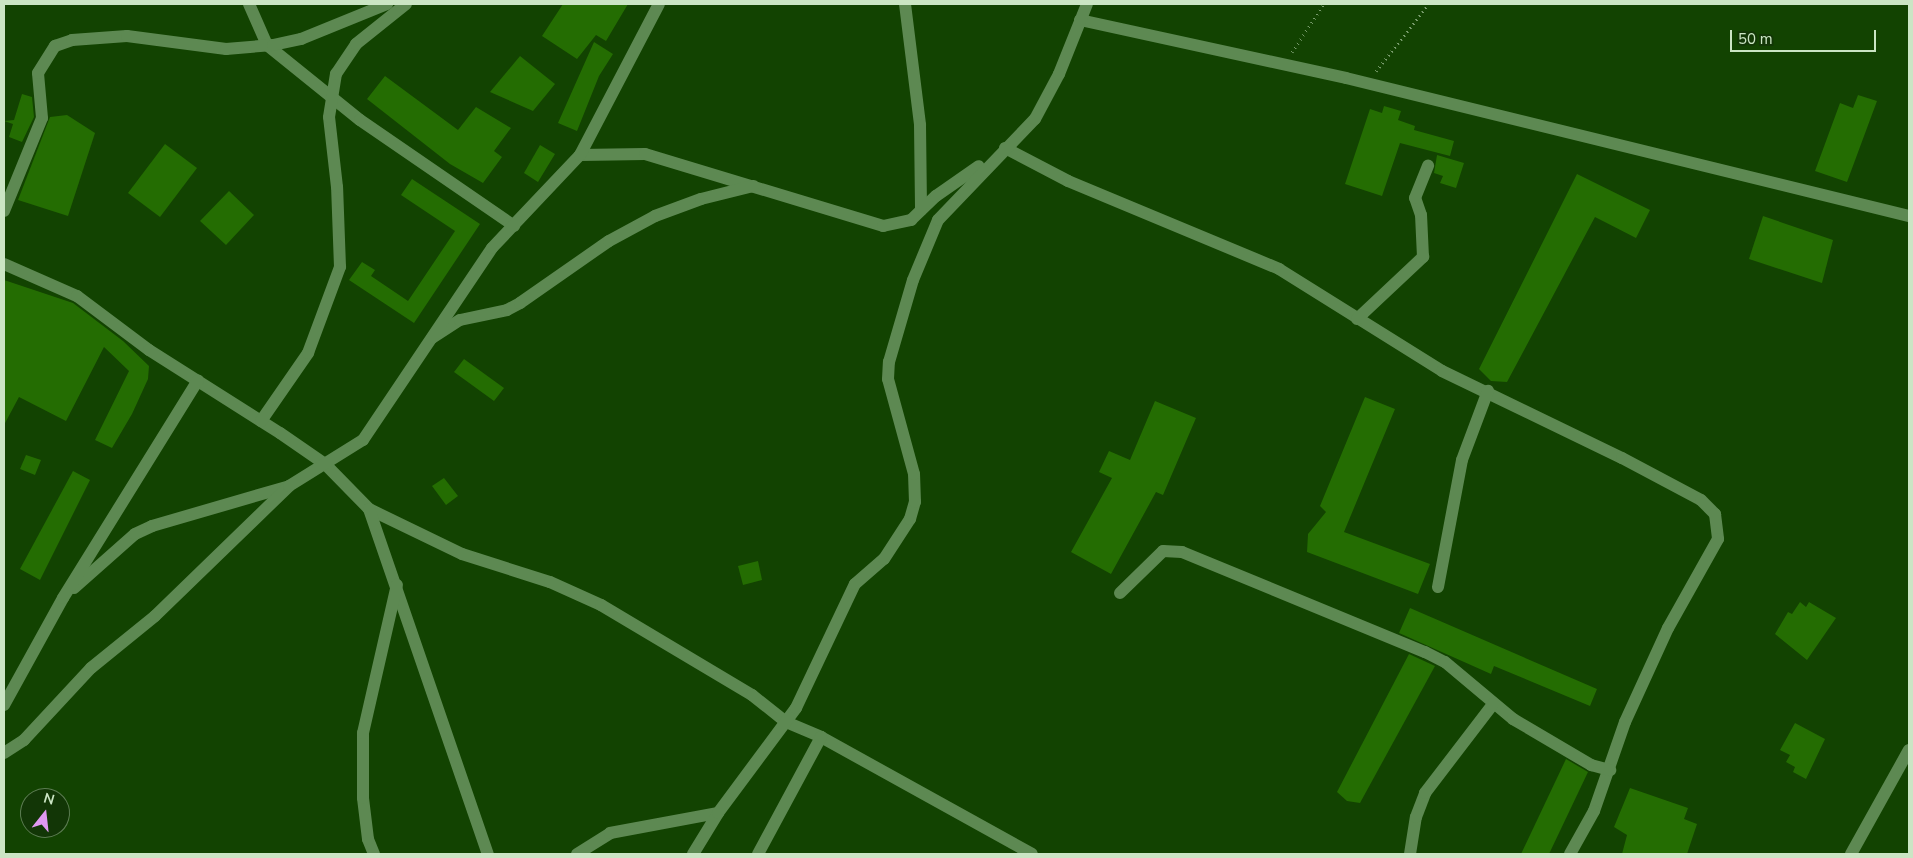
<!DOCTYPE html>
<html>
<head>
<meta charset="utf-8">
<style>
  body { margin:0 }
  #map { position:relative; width:1913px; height:858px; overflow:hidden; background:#124301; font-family:"Nunito Sans",sans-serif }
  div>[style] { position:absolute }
  .building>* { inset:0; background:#246d02 }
  .path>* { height:3px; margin-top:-1.5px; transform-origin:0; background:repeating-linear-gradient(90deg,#779b6b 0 1px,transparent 0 5px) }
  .minor>* { height:12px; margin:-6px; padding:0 6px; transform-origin:6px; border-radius:6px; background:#5d8952 }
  span { translate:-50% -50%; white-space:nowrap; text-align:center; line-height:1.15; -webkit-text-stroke:4px #123606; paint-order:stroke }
  .frame { position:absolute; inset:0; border:5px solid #cbe5c4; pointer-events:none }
  .north { position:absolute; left:20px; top:788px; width:50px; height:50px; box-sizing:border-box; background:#123606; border:1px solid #5c7c52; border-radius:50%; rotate:16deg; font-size:14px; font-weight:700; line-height:20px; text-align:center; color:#cbe5c4 }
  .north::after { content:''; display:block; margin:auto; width:18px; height:22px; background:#df98f1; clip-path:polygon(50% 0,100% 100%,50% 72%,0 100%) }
  .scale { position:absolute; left:1730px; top:30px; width:146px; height:22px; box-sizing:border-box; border:2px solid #cbe5c4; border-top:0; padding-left:6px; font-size:15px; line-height:18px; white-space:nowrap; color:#cbe5c4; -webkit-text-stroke:4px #123606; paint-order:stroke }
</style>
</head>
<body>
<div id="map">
  <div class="building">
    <i style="clip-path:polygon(563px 4px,628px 4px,606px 41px,596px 35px,577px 59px,542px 36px)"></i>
    <i style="clip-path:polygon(594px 42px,613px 54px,599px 76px,577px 131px,558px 123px)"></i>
    <i style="clip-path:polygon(520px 56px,555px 84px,533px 111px,490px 92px)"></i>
    <i style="clip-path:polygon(385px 76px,458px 130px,476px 107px,511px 128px,494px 151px,502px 157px,483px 183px,450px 164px,367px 99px)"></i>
    <i style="clip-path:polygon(22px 94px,32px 97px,34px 117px,22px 142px,9px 137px,13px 124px,4px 121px,14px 120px)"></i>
    <i style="clip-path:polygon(1858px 95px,1877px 101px,1847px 182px,1815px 171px,1840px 103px,1853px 108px)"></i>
    <i style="clip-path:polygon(1384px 106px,1401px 111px,1398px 120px,1415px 126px,1414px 130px,1454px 141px,1450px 156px,1400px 143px,1382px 196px,1345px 184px,1370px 109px,1382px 113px)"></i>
    <i style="clip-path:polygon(67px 115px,95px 133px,68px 216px,18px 200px,50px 117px)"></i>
    <i style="clip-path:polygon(165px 144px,197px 168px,160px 217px,128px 193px)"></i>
    <i style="clip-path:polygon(540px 145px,555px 154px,538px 182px,524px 173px)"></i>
    <i style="clip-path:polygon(1437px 155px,1464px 163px,1456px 188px,1440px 183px,1443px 176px,1434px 173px)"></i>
    <i style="clip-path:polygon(1577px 174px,1650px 210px,1636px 238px,1595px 217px,1507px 382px,1491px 381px,1479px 369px)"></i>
    <i style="clip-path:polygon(412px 179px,480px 224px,414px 323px,349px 280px,362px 262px,375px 270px,371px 276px,408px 301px,455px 231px,401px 195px)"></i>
    <i style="clip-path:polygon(229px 191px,254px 215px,226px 245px,200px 221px)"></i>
    <i style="clip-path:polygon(1763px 216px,1833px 240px,1822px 283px,1749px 259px)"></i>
    <i style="clip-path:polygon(4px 280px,73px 303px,123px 341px,149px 366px,148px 379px,132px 414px,112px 448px,95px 440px,129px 371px,104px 347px,66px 421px,19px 397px,4px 425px)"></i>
    <i style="clip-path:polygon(464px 359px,504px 388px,494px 401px,454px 372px)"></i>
    <i style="clip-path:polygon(1365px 397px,1395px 409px,1344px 532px,1430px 564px,1418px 594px,1307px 552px,1308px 534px,1326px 512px,1320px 506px)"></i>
    <i style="clip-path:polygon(1155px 401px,1196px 418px,1163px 495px,1156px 492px,1111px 574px,1071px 552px,1112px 478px,1099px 472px,1109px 451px,1130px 460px)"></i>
    <i style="clip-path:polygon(26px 455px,41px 460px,35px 475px,20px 469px)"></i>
    <i style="clip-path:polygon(73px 471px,90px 480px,40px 580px,20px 569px)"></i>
    <i style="clip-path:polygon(444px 478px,458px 496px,446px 505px,432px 486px)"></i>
    <i style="clip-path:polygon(758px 561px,762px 580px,743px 585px,738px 566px)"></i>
    <i style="clip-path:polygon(1800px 602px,1806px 607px,1809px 602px,1836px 618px,1807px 660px,1775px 634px,1788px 612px,1792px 614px)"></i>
    <i style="clip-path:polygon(1410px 608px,1597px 689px,1590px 706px,1494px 666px,1491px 674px,1399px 633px)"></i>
    <i style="clip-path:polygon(1409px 654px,1435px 666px,1360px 803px,1347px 801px,1337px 792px)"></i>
    <i style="clip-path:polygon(1795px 723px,1825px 739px,1806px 779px,1793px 772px,1795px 767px,1786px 762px,1790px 755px,1780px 750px)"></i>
    <i style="clip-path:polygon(1566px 759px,1588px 772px,1549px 854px,1521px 854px)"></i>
    <i style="clip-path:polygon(1630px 788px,1688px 808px,1684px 819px,1697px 824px,1687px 854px,1622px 854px,1627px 835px,1614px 827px)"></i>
  </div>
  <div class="path">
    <i style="left:1292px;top:52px;width:58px;rotate:-56.3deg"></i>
    <i style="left:1376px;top:71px;width:85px;rotate:-51.7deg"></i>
  </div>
  <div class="minor">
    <i style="left:249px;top:4px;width:45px;rotate:66.3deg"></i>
    <i style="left:267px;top:45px;width:119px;rotate:38.9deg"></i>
    <i style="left:360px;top:120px;width:187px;rotate:34.5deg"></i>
    <i style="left:905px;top:4px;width:122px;rotate:82.9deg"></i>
    <i style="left:920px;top:125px;width:85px;rotate:89.3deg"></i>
    <i style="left:1080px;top:20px;width:272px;rotate:12.3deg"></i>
    <i style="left:1346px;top:78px;width:580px;rotate:13.77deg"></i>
    <i style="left:1005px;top:148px;width:71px;rotate:27.6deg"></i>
    <i style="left:1068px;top:181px;width:229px;rotate:22.6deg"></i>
    <i style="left:1279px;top:269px;width:192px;rotate:32deg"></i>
    <i style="left:1442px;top:371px;width:200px;rotate:25.8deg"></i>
    <i style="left:1622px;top:458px;width:89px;rotate:28deg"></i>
    <i style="left:1701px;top:500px;width:20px;rotate:45deg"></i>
    <i style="left:1715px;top:514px;width:25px;rotate:83deg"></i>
    <i style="left:1718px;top:539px;width:102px;rotate:119.3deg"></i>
    <i style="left:1668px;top:628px;width:103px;rotate:114.6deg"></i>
    <i style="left:1625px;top:722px;width:94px;rotate:109.2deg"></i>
    <i style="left:1594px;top:811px;width:49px;rotate:119.2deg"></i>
    <i style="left:580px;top:155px;width:65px;rotate:-0.9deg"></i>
    <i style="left:645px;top:154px;width:249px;rotate:16.8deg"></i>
    <i style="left:883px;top:226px;width:29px;rotate:-12deg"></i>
    <i style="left:911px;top:220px;width:35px;rotate:-44deg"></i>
    <i style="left:936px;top:196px;width:52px;rotate:-34.9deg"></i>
    <i style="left:4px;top:211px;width:100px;rotate:-67.8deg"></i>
    <i style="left:42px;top:118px;width:45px;rotate:-95.1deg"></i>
    <i style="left:38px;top:73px;width:32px;rotate:-58deg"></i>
    <i style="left:55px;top:46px;width:18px;rotate:-19deg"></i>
    <i style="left:72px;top:40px;width:55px;rotate:-4.2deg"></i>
    <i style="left:127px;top:36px;width:100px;rotate:7.5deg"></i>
    <i style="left:226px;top:49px;width:47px;rotate:-4.9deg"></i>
    <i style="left:273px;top:45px;width:29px;rotate:-12deg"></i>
    <i style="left:301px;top:39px;width:93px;rotate:-22.1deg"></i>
    <i style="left:4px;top:264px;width:80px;rotate:23.7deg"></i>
    <i style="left:77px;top:296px;width:90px;rotate:36.9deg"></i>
    <i style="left:149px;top:350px;width:155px;rotate:32.4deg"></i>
    <i style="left:280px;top:433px;width:55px;rotate:34.6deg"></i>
    <i style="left:325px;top:464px;width:63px;rotate:45.6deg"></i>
    <i style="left:369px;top:509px;width:103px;rotate:25.8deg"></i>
    <i style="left:462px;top:554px;width:92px;rotate:17.7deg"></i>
    <i style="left:550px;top:582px;width:56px;rotate:24.3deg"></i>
    <i style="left:601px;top:605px;width:176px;rotate:30.8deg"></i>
    <i style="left:752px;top:695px;width:43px;rotate:38.5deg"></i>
    <i style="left:786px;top:722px;width:38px;rotate:23deg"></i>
    <i style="left:821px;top:737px;width:241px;rotate:29deg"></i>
    <i style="left:1357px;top:319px;width:91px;rotate:-43.2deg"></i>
    <i style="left:1423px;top:257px;width:42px;rotate:-92.7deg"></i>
    <i style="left:1421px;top:215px;width:18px;rotate:-109deg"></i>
    <i style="left:1415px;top:198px;width:35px;rotate:-68deg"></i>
    <i style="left:432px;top:338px;width:33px;rotate:-33deg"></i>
    <i style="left:460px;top:320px;width:48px;rotate:-12deg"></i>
    <i style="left:507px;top:310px;width:15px;rotate:-28deg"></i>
    <i style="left:520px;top:303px;width:108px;rotate:-34.9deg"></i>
    <i style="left:609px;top:241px;width:52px;rotate:-28.5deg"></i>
    <i style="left:655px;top:216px;width:49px;rotate:-20.3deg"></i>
    <i style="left:701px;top:199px;width:54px;rotate:-14deg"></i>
    <i style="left:261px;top:421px;width:83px;rotate:-55.3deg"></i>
    <i style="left:308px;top:353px;width:92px;rotate:-69.6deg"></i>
    <i style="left:340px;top:267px;width:80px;rotate:-92.1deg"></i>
    <i style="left:337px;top:187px;width:70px;rotate:-96.5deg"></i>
    <i style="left:329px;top:117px;width:44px;rotate:-80.8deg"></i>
    <i style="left:336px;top:74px;width:36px;rotate:-56deg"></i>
    <i style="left:356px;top:44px;width:64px;rotate:-38.7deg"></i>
    <i style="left:369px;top:509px;width:365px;rotate:71deg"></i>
    <i style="left:1438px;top:587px;width:129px;rotate:-79.3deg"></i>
    <i style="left:1462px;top:460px;width:74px;rotate:-69.4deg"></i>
    <i style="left:74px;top:588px;width:81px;rotate:-41.5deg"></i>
    <i style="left:135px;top:534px;width:19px;rotate:-25deg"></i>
    <i style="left:152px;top:526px;width:140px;rotate:-16.2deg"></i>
    <i style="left:1120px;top:593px;width:60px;rotate:-44.3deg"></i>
    <i style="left:1163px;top:551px;width:19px;rotate:3deg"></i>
    <i style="left:1182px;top:552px;width:263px;rotate:22.4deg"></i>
    <i style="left:1425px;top:652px;width:22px;rotate:27deg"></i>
    <i style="left:1445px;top:662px;width:89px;rotate:40deg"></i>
    <i style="left:1513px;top:719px;width:91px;rotate:30.5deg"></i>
    <i style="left:1591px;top:765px;width:20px;rotate:15deg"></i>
    <i style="left:4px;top:705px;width:122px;rotate:-61.1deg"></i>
    <i style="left:63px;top:598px;width:256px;rotate:-58.2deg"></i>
    <i style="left:4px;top:753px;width:24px;rotate:-33deg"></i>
    <i style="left:24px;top:740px;width:98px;rotate:-47.1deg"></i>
    <i style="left:91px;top:668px;width:82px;rotate:-39.1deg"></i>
    <i style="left:155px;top:616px;width:187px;rotate:-44.1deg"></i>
    <i style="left:289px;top:486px;width:87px;rotate:-31.9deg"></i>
    <i style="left:363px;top:440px;width:231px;rotate:-56.1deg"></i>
    <i style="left:492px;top:248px;width:128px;rotate:-46.6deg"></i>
    <i style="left:580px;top:155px;width:170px;rotate:-62.4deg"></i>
    <i style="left:374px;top:854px;width:16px;rotate:-112deg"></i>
    <i style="left:368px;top:839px;width:41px;rotate:-97deg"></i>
    <i style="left:363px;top:798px;width:65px;rotate:-90deg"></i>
    <i style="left:363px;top:733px;width:152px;rotate:-77.1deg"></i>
    <i style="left:577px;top:854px;width:39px;rotate:-32deg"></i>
    <i style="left:610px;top:833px;width:110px;rotate:-10.5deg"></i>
    <i style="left:693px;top:854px;width:48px;rotate:-58.6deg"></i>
    <i style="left:718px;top:813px;width:131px;rotate:-53.4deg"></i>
    <i style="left:796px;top:708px;width:137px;rotate:-64.6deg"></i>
    <i style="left:855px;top:584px;width:38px;rotate:-41deg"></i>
    <i style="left:884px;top:559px;width:48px;rotate:-57deg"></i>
    <i style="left:910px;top:519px;width:18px;rotate:-74deg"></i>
    <i style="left:915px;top:502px;width:28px;rotate:-92deg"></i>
    <i style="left:914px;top:474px;width:98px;rotate:-105.3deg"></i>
    <i style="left:888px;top:379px;width:17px;rotate:-87deg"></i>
    <i style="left:889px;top:362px;width:85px;rotate:-73.7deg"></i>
    <i style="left:913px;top:280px;width:65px;rotate:-67.4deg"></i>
    <i style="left:938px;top:220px;width:140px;rotate:-46.2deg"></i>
    <i style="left:1035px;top:119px;width:51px;rotate:-61.9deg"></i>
    <i style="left:1059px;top:74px;width:75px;rotate:-68.2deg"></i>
    <i style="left:758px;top:854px;width:133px;rotate:-61.7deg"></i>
    <i style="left:1410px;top:854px;width:37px;rotate:-81deg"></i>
    <i style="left:1416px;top:817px;width:26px;rotate:-69deg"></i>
    <i style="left:1425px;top:793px;width:112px;rotate:-52.6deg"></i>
    <i style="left:1851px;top:854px;width:119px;rotate:-60.9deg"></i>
  </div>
  <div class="frame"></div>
  <div class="north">N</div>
  <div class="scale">50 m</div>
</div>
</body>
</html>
